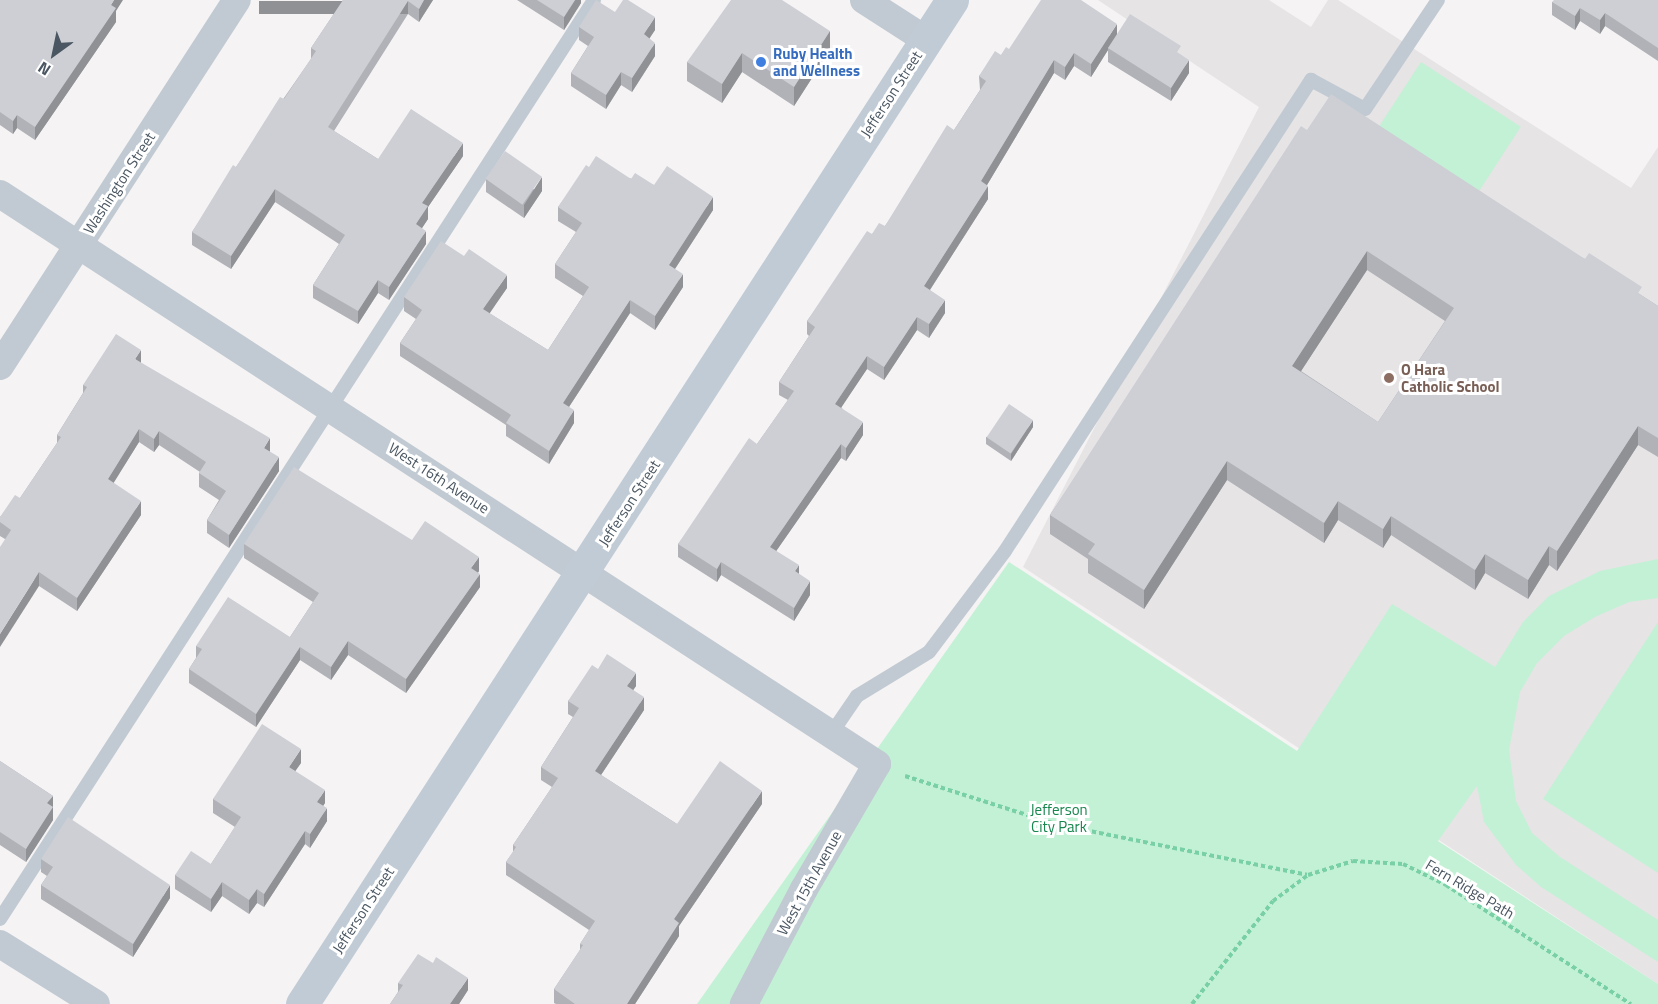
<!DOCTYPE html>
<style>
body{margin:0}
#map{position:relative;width:1658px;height:1004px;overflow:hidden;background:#f5f3f3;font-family:"Titillium Web",sans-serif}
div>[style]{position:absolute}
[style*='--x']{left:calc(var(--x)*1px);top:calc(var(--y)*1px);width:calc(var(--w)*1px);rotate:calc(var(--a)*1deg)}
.education>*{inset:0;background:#e6e4e5}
.green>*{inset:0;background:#c3f1d5;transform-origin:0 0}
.path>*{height:4px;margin-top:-2px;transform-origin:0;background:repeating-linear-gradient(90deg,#7ad0a6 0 4.5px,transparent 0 7.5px)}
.lane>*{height:14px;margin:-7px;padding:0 7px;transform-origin:7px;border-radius:7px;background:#c1cad2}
.street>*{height:28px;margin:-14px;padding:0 14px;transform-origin:14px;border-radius:14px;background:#c1cad2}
.secondary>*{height:33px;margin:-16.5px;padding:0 16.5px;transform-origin:16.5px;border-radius:16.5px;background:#c1cbd6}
.wall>*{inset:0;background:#b0b2b7}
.shaded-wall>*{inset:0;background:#909195;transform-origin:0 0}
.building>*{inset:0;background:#cdcfd5;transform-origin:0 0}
.dots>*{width:16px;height:16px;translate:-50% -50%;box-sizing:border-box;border:3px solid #fff;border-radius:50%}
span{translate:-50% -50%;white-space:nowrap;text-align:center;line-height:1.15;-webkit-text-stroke:6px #fff;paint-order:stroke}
.shop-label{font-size:15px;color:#366cbe;font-weight:700}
.left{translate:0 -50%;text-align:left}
.street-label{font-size:15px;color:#4a5661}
.education-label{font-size:15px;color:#785e54;font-weight:700}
.park-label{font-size:15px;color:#17864f}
.north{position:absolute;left:24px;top:24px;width:60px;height:60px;-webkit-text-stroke:4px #fff;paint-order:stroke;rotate:213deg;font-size:16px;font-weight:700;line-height:24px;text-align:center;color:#4a5661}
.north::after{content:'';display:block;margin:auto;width:21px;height:27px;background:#4a5661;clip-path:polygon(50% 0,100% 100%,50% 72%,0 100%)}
</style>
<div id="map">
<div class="education">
<i style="clip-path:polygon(1098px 0,1269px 0,1311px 27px,1328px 0,1338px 0,1631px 188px,1658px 147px,1658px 984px,1023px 567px,1259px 107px)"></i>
</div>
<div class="green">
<i style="left:1421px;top:62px;width:119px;height:80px;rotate:33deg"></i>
<i style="clip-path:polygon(1658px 559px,1658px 598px,1629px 602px,1595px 617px,1564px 636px,1537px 663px,1520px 692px,1509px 750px,1516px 801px,1532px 833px,1560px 857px,1658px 920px,1658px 962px,1541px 887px,1516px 865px,1484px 822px,1477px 786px,1438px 841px,1658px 984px,1658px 1004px,697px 1004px,1009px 562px,1297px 751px,1392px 604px,1495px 667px,1523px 622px,1549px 596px,1600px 571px)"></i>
<i style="clip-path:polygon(1658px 622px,1658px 873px,1543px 799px)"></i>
</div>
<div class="path">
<i style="--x:905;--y:776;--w:157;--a:17.7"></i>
<i style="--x:1055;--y:824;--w:257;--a:11.4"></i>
<i style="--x:1192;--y:1004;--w:131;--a:-51.8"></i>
<i style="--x:1273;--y:901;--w:44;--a:-36.6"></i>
<i style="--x:1308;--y:875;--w:47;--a:-17.3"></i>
<i style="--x:1353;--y:861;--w:50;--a:3.4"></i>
<i style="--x:1403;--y:864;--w:48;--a:26"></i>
<i style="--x:1446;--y:885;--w:220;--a:32.8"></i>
</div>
<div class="lane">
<i style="--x:831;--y:734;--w:46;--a:-55.6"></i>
<i style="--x:857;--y:696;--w:84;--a:-31.4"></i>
<i style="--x:929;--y:652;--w:126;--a:-53"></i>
<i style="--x:1005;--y:551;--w:562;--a:-56.99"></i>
<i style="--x:1311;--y:80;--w:61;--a:28.2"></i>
<i style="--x:1365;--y:109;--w:131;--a:-56.2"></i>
<i style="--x:0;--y:919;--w:1094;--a:-57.12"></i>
</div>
<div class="street">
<i style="--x:864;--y:0;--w:74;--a:32.8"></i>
<i style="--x:0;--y:194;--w:1046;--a:33.02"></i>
<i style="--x:877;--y:764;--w:145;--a:120.3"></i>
<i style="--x:804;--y:889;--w:130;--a:117.6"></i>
<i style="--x:0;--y:366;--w:436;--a:-57.1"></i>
<i style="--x:0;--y:944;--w:113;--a:32"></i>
</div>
<div class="secondary">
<i style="--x:302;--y:1004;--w:1196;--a:-57.08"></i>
</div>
<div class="wall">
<i style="clip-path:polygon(0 0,116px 11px,116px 22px,35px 140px,17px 128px,13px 134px,0 125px)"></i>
<i style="clip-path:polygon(343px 0,433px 0,419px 22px,408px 14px,334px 131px,378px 159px,463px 156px,428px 207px,428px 219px,422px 228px,426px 244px,389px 300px,378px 293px,358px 324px,313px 298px,313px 285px,339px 244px,275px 202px,231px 269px,192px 245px,192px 232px,236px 167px,311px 59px,311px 48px)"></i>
<i style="clip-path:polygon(517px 0,581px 0,581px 3px,564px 30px)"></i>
<i style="clip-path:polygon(1658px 0,1658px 61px,1605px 26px,1600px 34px,1580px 21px,1575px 30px,1552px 15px,1552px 2px)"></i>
<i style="clip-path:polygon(615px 12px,655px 30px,649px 38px,655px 56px,632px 92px,621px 85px,606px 109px,571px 86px,571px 73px,588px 46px,579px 40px,579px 27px)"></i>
<i style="clip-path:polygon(830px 31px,830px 50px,794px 106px,742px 72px,722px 103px,687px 81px,687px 62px)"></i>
<i style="clip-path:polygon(1117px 35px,1181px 55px,1189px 73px,1171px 101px,1108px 62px,1108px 50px,1091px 77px,1074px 66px,1065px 80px,1054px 73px,987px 185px,988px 199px,930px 290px,945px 313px,929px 338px,917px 330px,884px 380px,867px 369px,841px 407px,863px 435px,846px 461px,841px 458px,776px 551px,799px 574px,810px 595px,794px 621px,721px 575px,717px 582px,678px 557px,678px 544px,757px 444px,788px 400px,779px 395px,779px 382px,809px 336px,807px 334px,807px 321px,872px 234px,885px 226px,954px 130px,980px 90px,979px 76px,1001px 55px,1009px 49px)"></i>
<i style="clip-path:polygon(evenodd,1307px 130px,1585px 259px,1658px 306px,1658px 457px,1638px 445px,1557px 571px,1549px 565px,1528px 599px,1485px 573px,1475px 590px,1391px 535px,1383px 548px,1338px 520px,1324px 543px,1227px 480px,1144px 609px,1088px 573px,1088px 559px,1050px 534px,1050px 515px,1307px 130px,1367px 270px,1445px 321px,1378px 422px,1301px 371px,1367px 270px)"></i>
<i style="clip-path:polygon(589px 167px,654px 185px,713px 210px,675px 269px,683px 287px,655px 330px,630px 313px,569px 407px,574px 423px,549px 464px,506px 436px,506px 425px,400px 356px,400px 343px,416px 319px,404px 311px,404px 297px,507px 288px,489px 313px,548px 350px,583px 296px,555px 278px,555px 264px,576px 232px,558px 221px,558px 207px)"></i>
<i style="clip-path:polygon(486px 179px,542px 191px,524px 218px,486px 192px)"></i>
<i style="clip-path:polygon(141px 363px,270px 452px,279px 471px,229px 548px,207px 533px,207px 520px,219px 500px,199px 487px,199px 473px,200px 472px,159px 445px,154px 452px,139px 442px,113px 483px,141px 515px,77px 611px,39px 586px,5px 539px,0 536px,0 517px,20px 498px,57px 443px,57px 435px,83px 393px,83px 385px)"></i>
<i style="clip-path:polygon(1033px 427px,1011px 461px,986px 444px,986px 437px)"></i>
<i style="clip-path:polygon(412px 540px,479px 571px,478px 573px,480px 587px,406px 693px,348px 655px,331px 680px,300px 660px,256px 727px,189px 683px,189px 669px,196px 658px,196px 646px,290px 637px,313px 602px,244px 558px,244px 544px)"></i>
<i style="clip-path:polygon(598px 669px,636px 686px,633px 690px,644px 710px,601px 775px,677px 824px,762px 804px,679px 926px,679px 936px,635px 1004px,556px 1004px,554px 1003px,554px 989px,580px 950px,580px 944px,589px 930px,506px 875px,506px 862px,513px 852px,513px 845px,552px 787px,541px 780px,541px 767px,573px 717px,568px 714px,568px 701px)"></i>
<i style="clip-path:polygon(0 761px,53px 796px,53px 820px,26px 862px,0 845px)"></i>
<i style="clip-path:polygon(301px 763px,295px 771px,325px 803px,323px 806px,327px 821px,310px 848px,305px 844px,264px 907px,257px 903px,249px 914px,222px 896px,211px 912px,175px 889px,175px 875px,211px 864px,235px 827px,213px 813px,213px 799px)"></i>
<i style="clip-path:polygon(41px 859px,170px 898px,133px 957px,41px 899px,41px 885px,47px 876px,41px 872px)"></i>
<i style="clip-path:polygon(398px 983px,468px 990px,459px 1004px,390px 1004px,398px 992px)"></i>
</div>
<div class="shaded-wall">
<i style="clip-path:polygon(114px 0,123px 0,116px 11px,116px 22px,35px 140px,35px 127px)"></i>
<i style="clip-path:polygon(424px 0,433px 0,419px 22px,419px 9px)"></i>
<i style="clip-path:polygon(575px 0,581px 0,581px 3px,564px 30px,564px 17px)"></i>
<i style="left:408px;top:1px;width:13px;height:149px;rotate:90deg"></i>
<i style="clip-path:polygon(1580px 8px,1580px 21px,1575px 30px,1575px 16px)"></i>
<i style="clip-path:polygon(1605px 13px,1605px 26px,1600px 34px,1600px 20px)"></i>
<i style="clip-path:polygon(655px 17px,655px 30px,644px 47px,644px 34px)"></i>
<i style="clip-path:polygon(1117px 24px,1117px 37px,1108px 48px,1108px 50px,1091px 77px,1091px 64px)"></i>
<i style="clip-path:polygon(830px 31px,830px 50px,794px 106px,794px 87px)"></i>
<i style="clip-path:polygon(655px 43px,655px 56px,632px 92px,632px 78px)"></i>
<i style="clip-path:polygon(742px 53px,742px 72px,722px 103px,722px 84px)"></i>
<i style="clip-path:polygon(1074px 53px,1074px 66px,1065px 80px,1065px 67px)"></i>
<i style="clip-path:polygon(1054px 60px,1054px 73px,981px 195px,981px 181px)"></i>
<i style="clip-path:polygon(1189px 60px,1189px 73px,1171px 101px,1171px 88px)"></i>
<i style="clip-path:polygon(621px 72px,621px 85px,606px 109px,606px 95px)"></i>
<i style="clip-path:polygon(17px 115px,17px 128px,13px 134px,13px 121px)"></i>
<i style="clip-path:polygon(463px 143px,463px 156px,428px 207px,428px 219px,416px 237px,416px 224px,422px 203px)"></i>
<i style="clip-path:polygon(542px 177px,542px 191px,524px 218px,524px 205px)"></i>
<i style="clip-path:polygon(988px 186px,988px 199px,924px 299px,924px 286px)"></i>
<i style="clip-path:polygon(275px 189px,275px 202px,231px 269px,231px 256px)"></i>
<i style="clip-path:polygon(713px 197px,713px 210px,669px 278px,669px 265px)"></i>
<i style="clip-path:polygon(426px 231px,426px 244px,389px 300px,389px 287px)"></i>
<i style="clip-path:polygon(1367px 251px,1367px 270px,1292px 385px,1292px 366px)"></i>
<i style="clip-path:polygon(683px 274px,683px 287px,655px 330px,655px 316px)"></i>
<i style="clip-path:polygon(507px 275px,507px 288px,483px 323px,483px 309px)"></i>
<i style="clip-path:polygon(378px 280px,378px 293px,358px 324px,358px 311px)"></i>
<i style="clip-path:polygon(630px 300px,630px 313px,563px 416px,563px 403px)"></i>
<i style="clip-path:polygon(945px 300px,945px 313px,929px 338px,929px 324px)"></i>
<i style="clip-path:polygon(917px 317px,917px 330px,884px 380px,884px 367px)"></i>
<i style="clip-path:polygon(141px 350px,141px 364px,135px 359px)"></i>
<i style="clip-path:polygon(867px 356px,867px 369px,835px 417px,835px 404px)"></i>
<i style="clip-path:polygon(574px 410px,574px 423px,549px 464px,549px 451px)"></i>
<i style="clip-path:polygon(1033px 420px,1033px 427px,1011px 461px,1011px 454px)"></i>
<i style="clip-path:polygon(863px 422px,863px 435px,846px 461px,846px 448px)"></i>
<i style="clip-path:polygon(1638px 426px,1638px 445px,1557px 571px,1557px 551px)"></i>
<i style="clip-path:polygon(139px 429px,139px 442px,108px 492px,108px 479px)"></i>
<i style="clip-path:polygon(159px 431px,159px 445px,154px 452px,154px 439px)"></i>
<i style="clip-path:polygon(270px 438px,270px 451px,264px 461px,264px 448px)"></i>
<i style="clip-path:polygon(841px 444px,841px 458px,770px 560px,770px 547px)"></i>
<i style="clip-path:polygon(279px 457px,279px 471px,229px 548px,229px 535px)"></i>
<i style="clip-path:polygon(1227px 461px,1227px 480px,1144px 609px,1144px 590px)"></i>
<i style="clip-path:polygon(141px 501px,141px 515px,77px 611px,77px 598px)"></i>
<i style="clip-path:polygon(1338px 501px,1338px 520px,1324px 543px,1324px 523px)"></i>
<i style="clip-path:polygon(1391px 516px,1391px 535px,1383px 548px,1383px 529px)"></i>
<i style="clip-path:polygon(1549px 546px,1549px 565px,1528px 599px,1528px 580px)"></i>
<i style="clip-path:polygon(1485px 554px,1485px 573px,1475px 590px,1475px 570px)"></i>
<i style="clip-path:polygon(479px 557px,479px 571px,471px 582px,471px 568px)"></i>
<i style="clip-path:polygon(721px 562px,721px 575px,717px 582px,717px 569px)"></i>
<i style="clip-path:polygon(799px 565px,799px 578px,795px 571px)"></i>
<i style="clip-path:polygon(39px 572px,39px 586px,0 647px,0 634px)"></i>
<i style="clip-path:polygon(480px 574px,480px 587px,406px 693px,406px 679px)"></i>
<i style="clip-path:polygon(810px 581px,810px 595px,794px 621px,794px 608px)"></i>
<i style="clip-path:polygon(348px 641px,348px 655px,331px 680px,331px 667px)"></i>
<i style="clip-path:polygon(300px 647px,300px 660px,256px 727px,256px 714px)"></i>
<i style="clip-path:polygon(636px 673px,636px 686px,627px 699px,627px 686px)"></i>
<i style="clip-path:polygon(644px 697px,644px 710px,595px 784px,595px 771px)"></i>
<i style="clip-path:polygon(301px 749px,301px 763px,289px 780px,289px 767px)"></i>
<i style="clip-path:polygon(325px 790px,325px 803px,317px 815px,317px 802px)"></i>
<i style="clip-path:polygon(762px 791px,762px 804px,679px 926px,679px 936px,635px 1004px,627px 1004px,674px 919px)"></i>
<i style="clip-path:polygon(53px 796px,53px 820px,26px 862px,26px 849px,47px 803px)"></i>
<i style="clip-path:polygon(327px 808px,327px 821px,310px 848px,310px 834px)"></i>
<i style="clip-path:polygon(305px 831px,305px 844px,264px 907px,264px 894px)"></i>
<i style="clip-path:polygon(222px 882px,222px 896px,211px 912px,211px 899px)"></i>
<i style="clip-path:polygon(170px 885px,170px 898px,133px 957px,133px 944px)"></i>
<i style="clip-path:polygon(257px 889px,257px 903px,249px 914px,249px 900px)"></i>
<i style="clip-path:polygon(468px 978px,468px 990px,459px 1004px,450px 1004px)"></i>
</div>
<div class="building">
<i style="clip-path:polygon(0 0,114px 0,111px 5px,116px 8px,35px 127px,17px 115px,13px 121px,0 112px)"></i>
<i style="clip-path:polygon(343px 0,424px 0,419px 9px,408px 1px,328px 127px,378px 159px,411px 109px,463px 143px,422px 203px,428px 206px,416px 224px,426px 231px,389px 287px,378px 280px,358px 311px,313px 285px,345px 235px,275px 189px,231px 256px,192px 232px,233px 165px,236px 167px,280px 97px,284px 99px,316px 51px,311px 48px)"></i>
<i style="clip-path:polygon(537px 0,575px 0,564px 17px)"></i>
<i style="clip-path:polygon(596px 0,615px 12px,623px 0,628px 0,655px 17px,644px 34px,655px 43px,632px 78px,621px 72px,606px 95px,571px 73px,594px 37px,579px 27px)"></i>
<i style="clip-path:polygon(731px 0,782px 0,830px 31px,794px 87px,742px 53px,722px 84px,687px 62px)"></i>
<i style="clip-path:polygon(1041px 0,1081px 0,1117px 24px,1091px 64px,1074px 53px,1065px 67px,1054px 60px,981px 181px,988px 186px,924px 286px,945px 300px,929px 324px,917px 317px,884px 367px,867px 356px,835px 404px,863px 422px,846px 448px,841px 444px,770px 547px,799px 565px,795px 571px,810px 581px,794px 608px,721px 562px,717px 569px,678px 544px,749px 438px,757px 444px,794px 391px,779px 382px,815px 327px,807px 321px,867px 231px,872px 234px,879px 223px,885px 226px,947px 125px,954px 130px,986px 81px,979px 76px,995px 51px,1001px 55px,1006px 47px,1009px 49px)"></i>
<i style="clip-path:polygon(1554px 0,1658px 0,1658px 48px,1605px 13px,1600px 20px,1580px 8px,1575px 16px,1552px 2px)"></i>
<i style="clip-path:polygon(1130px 14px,1181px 46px,1177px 52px,1189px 60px,1171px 88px,1108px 48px)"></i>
<i style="clip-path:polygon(evenodd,1331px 94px,1585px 259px,1589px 253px,1642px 287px,1638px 293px,1658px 306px,1658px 438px,1638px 426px,1557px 551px,1549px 546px,1528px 580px,1485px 554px,1475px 570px,1391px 516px,1383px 529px,1338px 501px,1324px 523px,1227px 461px,1144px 590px,1088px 554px,1095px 544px,1050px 515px,1301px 126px,1307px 130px,1331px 94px,1367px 251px,1454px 308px,1378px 422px,1292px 366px,1367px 251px)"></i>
<i style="left:505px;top:151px;width:45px;height:34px;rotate:35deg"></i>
<i style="clip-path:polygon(596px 156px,631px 179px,635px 173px,654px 185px,667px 166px,713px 197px,669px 265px,683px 274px,655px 316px,630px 300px,563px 403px,574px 410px,549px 451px,506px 423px,511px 415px,400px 343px,422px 310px,404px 297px,441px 241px,464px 256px,469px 249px,507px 275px,483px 309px,548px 350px,589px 287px,555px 264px,582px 223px,558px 207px,586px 165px,589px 167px)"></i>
<i style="clip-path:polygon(116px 334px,141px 350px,135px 359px,270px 438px,264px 448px,279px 457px,229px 535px,207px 520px,226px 491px,199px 473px,206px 462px,159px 431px,154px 439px,139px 429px,108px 479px,141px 501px,77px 598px,39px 572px,0 634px,0 547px,11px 530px,0 522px,0 517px,15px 495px,20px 498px,61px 437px,57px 435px,87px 387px,83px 385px)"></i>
<i style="left:1009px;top:404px;width:29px;height:40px;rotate:34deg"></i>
<i style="clip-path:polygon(294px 467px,412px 540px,425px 521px,479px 557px,471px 568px,480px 574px,406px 679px,348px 641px,331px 667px,300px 647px,256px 714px,189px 669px,202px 649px,196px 646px,228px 597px,290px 637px,319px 593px,244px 544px)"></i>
<i style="clip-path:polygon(607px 654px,636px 673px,627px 686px,644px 697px,595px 771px,677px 824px,720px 761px,762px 791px,674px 919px,679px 923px,627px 1004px,575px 1004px,554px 989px,583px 945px,580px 944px,595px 921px,506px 862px,516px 847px,513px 845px,558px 778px,541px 767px,579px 708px,568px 701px,592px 665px,598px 669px)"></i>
<i style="clip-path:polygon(262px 724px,301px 749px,289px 767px,325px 790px,317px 802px,327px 808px,310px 834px,305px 831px,264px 894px,257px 889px,249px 900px,222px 882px,211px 899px,175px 875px,191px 851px,211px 864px,241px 817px,213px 799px)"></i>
<i style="clip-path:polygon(0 761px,53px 796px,47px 803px,53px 807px,26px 849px,0 832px)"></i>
<i style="clip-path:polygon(68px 817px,170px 885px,133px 944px,41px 885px,53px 867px,41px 859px)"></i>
<i style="clip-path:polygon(418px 954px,433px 963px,436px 957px,468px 978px,450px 1004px,390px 1004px,403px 985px,398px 983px)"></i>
</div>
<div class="dots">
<i style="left:761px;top:62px;background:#3f7fe0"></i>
<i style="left:1389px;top:378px;background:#8d6e63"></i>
</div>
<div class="shop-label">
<span class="left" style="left:773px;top:62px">Ruby Health<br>and Wellness</span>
</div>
<div class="street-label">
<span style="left:891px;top:94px;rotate:-57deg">Jefferson Street</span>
<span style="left:119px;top:183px;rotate:-57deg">Washington Street</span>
<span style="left:439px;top:478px;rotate:33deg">West 16th Avenue</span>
<span style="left:629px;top:503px;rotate:-57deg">Jefferson Street</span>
<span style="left:809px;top:883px;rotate:-61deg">West 15th Avenue</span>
<span style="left:1470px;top:889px;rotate:31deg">Fern Ridge Path</span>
<span style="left:363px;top:910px;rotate:-57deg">Jefferson Street</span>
</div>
<div class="education-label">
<span class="left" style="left:1401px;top:378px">O Hara<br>Catholic School</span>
</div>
<div class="park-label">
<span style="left:1059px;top:818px">Jefferson<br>City Park</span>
</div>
<div class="north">N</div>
</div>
